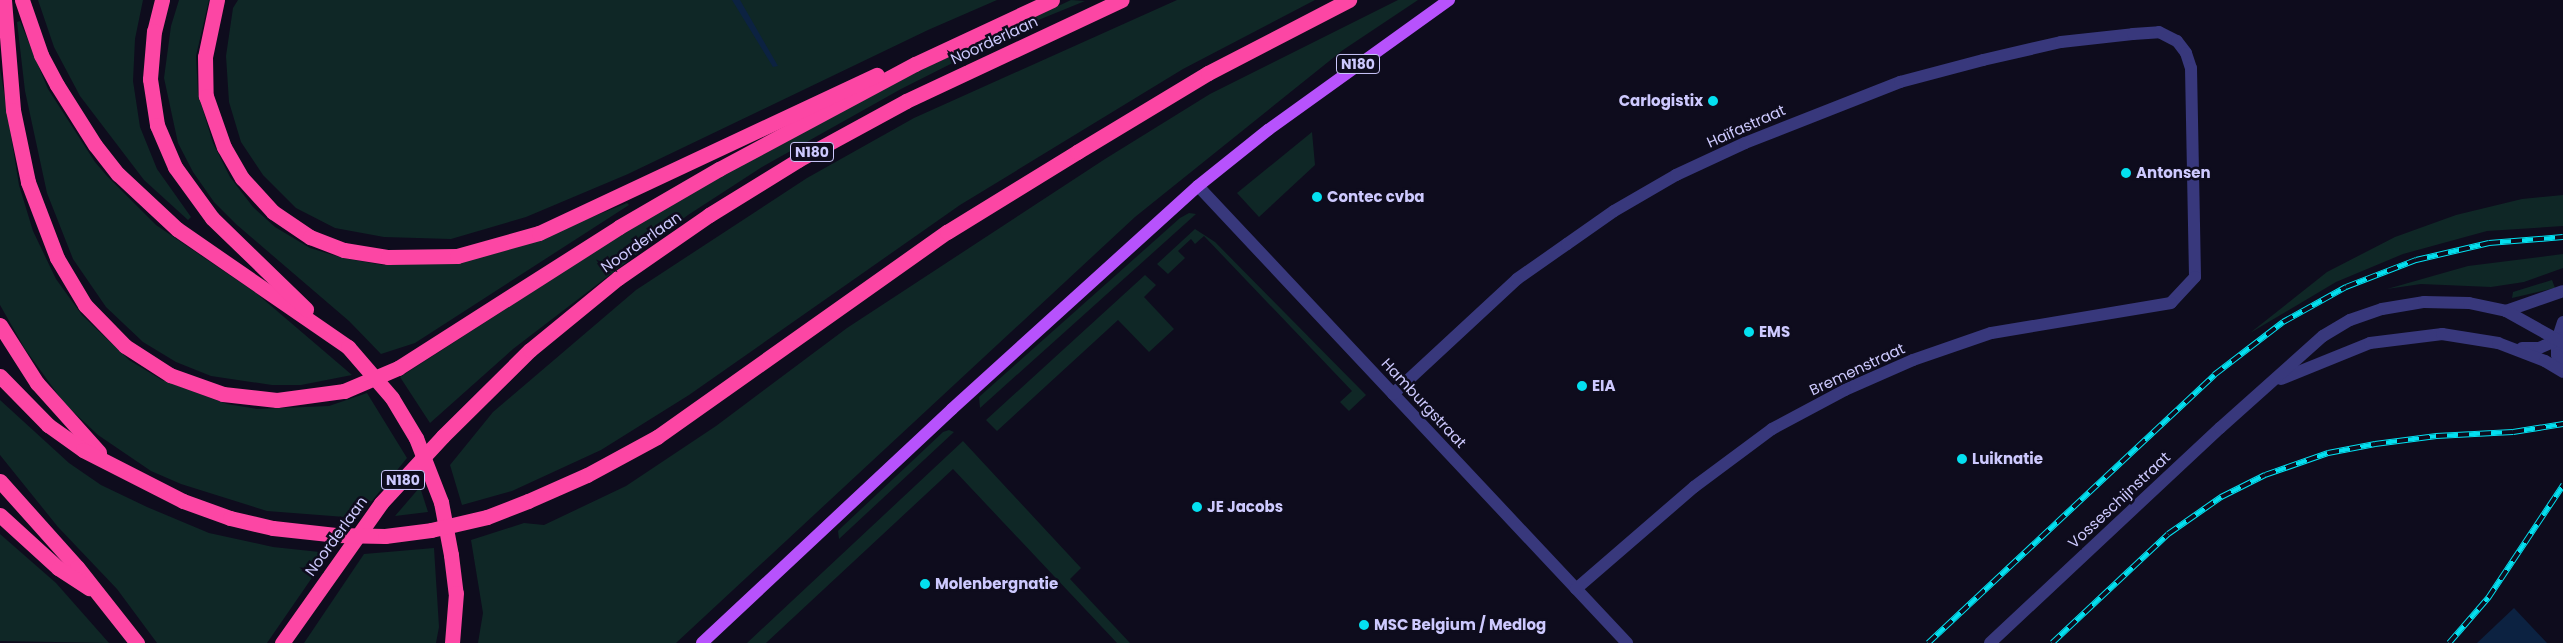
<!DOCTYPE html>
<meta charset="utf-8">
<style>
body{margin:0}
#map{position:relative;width:2563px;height:643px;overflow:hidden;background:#0e0c1d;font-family:Poppins,sans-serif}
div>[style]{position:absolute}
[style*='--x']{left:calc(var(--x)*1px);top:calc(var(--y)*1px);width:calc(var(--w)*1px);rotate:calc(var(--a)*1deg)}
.green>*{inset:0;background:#0f2726}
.water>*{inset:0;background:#0c2241}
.minor>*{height:12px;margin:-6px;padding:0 6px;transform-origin:6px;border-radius:6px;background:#38387c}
.major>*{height:12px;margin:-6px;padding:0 6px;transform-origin:6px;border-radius:6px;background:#b752fc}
.highway>*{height:15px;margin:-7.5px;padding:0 7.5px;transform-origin:7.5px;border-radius:7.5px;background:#fc46a4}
.rail>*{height:5.5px;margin-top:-2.75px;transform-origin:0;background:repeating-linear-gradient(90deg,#0e0c1d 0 11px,#04e0f0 0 22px);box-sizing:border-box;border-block:1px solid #04e0f0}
.highway-bridge>*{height:15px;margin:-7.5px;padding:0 7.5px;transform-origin:7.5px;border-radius:7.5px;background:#fc46a4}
.dots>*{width:14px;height:14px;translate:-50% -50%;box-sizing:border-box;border:2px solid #0e0c1d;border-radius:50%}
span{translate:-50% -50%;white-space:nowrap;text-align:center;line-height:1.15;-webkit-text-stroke:5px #0e0c1d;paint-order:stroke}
.shield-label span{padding:1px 4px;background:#0e0c1d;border:1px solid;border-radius:4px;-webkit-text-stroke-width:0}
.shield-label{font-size:14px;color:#cdc9fe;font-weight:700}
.street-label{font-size:15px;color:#cdc9fe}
.poi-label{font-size:15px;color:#cdc9fe;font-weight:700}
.right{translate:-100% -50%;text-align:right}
.left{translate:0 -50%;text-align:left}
</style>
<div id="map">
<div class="green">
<i style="clip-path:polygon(38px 0,143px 0,135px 39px,133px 81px,140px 127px,157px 169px,191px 217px,188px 220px,144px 180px,80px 96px,54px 47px)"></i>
<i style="clip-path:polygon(179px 0,209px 0,196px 56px,198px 94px,213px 143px,230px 177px,253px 207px,275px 227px,310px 248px,343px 258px,383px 265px,447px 263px,517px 247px,627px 203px,629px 205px,415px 343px,381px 354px,349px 321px,237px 225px,214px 202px,193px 172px,178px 143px,164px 78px,171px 26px)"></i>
<i style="clip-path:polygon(238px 0,997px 0,928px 30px,628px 174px,526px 217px,451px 239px,384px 237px,335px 228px,296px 208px,263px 175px,241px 142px,229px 102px,226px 56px,233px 8px)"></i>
<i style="clip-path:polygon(1071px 0,1085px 1px,1036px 21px,901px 89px,762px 167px,688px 215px,513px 349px,430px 423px,400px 377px,678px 198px,897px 81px)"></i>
<i style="clip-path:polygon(1177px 0,1315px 0,1183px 69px,960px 205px,689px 395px,601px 450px,512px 491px,462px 505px,450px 465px,493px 412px,636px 290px,807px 178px,914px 118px)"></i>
<i style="clip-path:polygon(1398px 0,1418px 0,1343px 50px,1135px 217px,676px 643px,478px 643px,483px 613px,471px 540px,524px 523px,544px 525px,626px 486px,716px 426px,847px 328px,1105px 159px,1210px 94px)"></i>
<i style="clip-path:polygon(20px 21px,48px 89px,95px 162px,107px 176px,156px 225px,256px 293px,352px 375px,301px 385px,272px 385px,211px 376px,176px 362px,143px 342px,106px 307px,73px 259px,47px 193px,25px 91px,17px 22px)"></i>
<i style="clip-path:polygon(0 68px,19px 185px,33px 231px,56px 279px,82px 315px,129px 360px,162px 380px,227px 404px,257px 409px,329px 406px,367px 393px,407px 458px,358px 518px,267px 511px,181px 484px,151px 471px,98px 435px,64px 403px,25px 349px,0 305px)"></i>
<i style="clip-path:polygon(1312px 132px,1315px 165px,1259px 217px,1237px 193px)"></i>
<i style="clip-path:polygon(2563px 195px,2563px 226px,2487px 231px,2403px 254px,2336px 282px,2250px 333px,2327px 272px,2395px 237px,2456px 215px,2522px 199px)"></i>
<i style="clip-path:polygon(1189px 213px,1196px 214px,980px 408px,979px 397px,1180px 218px)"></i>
<i style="clip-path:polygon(1195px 229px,1215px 242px,1366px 395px,1349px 411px,1340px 402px,1352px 391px,1204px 236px,1195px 244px,1191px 239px,1178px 251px,1185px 258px,1168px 274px,1157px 264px)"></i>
<i style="clip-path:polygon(2563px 254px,2563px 268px,2524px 282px,2491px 287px,2421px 284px,2387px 289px,2468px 266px)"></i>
<i style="clip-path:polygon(1145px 275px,1156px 285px,1144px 297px,1174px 329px,1149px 352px,1118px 320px,997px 431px,986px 420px)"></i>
<i style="clip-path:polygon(2552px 280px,2555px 288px,2512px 298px,2513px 292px)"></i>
<i style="clip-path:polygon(0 400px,69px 463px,101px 485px,147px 507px,209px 533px,273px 547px,329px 553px,267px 643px,157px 643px,117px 589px,58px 527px,0 455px)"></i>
<i style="clip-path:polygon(949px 430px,954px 432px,839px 539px,838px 531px,842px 527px,943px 432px)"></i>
<i style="clip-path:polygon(963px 441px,1081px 568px,1070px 579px,1130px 643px,1117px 643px,953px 469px,766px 643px,747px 643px)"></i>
<i style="clip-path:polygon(420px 487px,428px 512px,395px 516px)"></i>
<i style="clip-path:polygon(0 534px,56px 583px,109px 643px,0 641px)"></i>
<i style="clip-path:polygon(434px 548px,439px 627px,436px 643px,304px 643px,364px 554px)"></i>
</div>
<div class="water">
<i style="clip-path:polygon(732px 0,740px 0,778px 66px,773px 67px)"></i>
<i style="clip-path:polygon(2514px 608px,2547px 643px,2477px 643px)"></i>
</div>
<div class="minor">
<i style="--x:1198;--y:186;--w:627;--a:46.81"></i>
<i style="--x:2506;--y:311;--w:60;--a:-19.3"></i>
<i style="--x:2563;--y:322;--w:20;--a:108"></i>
<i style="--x:2557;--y:341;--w:14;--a:90"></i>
<i style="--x:2557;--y:355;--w:13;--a:63"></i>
<i style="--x:2522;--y:348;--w:17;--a:0"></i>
<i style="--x:2539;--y:348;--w:25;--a:-23"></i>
<i style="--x:2281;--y:379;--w:96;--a:-22"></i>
<i style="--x:2370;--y:343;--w:73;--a:-7.1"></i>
<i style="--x:2442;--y:334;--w:57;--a:9.1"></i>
<i style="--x:2498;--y:343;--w:50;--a:21"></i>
<i style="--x:2545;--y:361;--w:21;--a:31"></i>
<i style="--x:1393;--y:394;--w:169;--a:-42.8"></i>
<i style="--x:1517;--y:279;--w:61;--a:-35"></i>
<i style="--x:1567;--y:244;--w:57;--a:-35.1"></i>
<i style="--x:1614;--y:211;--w:72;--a:-30.1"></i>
<i style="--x:1676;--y:175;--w:76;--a:-24.9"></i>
<i style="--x:1745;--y:143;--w:167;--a:-21.5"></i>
<i style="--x:1900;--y:82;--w:86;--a:-14.8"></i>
<i style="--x:1983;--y:60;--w:80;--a:-13"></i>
<i style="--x:2061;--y:42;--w:72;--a:-6.3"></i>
<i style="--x:2133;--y:34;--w:26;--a:-4"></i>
<i style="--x:2159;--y:32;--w:20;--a:27"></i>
<i style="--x:2177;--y:41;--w:15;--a:53"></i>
<i style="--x:2186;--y:53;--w:16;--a:72"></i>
<i style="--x:2191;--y:68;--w:209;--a:88.9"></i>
<i style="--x:2195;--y:277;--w:35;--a:133"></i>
<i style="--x:2171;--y:303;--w:182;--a:170.5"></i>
<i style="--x:1991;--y:333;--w:83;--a:160.9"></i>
<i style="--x:1913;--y:360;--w:74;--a:156.2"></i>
<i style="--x:1845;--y:390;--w:83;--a:151.9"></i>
<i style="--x:1772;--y:429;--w:97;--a:143.4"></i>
<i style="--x:1694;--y:487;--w:156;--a:139.2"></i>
<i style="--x:1990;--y:643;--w:315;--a:-43.1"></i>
<i style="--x:2220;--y:428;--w:138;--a:-41.8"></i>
<i style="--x:2323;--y:336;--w:31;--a:-31"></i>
<i style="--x:2350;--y:320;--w:34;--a:-19"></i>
<i style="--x:2382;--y:309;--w:43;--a:-9.5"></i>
<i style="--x:2424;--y:302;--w:45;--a:1.3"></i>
<i style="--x:2469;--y:303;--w:38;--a:12"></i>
<i style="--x:2506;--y:311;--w:65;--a:29.3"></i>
</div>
<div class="major">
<i style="--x:702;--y:643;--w:342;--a:-43.1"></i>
<i style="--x:952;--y:409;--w:332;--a:-42.2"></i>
<i style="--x:1198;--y:186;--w:90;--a:-38.7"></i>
<i style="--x:1268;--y:130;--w:223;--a:-35.7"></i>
</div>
<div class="highway">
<i style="--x:4;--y:0;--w:110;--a:85.3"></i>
<i style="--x:13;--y:110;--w:74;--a:78.2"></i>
<i style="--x:28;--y:182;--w:81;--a:69.1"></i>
<i style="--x:57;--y:258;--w:55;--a:59.2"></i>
<i style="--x:85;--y:305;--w:57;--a:45.7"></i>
<i style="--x:125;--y:346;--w:54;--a:32.8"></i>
<i style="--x:170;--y:375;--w:56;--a:19.7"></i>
<i style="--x:223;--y:394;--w:54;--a:6.3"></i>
<i style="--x:277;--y:400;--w:68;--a:-7.7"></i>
<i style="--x:344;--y:391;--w:59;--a:-23.1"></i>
<i style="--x:398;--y:368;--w:262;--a:-32.5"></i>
<i style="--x:619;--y:227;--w:116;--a:-30.1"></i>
<i style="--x:719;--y:169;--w:222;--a:-28.2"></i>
<i style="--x:915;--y:64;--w:151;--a:-25"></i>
<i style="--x:22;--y:0;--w:58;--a:70.9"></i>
<i style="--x:41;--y:55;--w:34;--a:62"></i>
<i style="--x:57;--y:85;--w:71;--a:57.7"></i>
<i style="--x:95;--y:145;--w:37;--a:52"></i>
<i style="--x:118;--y:174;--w:81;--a:43"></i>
<i style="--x:177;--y:229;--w:208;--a:34.6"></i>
<i style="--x:162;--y:0;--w:32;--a:104"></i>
<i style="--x:154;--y:31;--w:48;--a:94.8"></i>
<i style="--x:150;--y:79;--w:47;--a:81.3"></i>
<i style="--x:157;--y:125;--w:46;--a:66.8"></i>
<i style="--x:175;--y:167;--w:63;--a:54"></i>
<i style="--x:212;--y:218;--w:131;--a:44.1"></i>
<i style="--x:217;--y:0;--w:58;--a:101.9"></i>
<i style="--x:205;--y:57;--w:39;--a:89"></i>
<i style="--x:206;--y:96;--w:54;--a:70.6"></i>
<i style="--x:224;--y:147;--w:36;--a:60"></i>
<i style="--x:242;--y:178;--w:46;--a:47.6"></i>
<i style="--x:273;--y:212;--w:45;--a:34"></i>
<i style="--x:310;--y:237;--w:36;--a:21"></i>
<i style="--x:344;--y:250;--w:45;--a:9"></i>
<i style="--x:388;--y:257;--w:69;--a:-0.8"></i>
<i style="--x:457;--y:256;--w:85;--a:-15.7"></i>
<i style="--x:539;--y:233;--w:373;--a:-25.1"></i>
<i style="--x:0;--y:325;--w:69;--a:57.5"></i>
<i style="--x:37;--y:383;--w:93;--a:48.1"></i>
<i style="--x:0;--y:376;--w:69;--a:45.6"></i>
<i style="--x:48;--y:425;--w:43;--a:35.5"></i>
<i style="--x:83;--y:450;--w:112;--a:27"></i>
<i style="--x:183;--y:501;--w:50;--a:19.9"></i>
<i style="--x:230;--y:518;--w:44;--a:13.1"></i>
<i style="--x:0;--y:481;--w:115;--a:48.2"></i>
<i style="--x:77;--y:567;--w:97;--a:51.7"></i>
<i style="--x:528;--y:501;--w:64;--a:-23.8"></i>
<i style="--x:587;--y:475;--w:80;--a:-28.5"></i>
<i style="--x:657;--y:437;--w:355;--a:-35.3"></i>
<i style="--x:947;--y:232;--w:153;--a:-31.6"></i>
<i style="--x:1077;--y:152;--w:153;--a:-31.1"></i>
<i style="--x:1208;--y:73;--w:159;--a:-27.4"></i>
<i style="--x:0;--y:515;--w:79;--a:42.4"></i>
<i style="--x:58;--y:568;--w:37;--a:33"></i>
<i style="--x:451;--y:555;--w:38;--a:83"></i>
<i style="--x:456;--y:593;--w:50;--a:94.6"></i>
<i style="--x:282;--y:643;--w:171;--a:-54.7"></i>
<i style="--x:381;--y:503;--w:91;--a:-47.2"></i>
<i style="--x:443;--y:436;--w:122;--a:-44.7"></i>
<i style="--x:530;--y:350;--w:114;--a:-39.3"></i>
<i style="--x:618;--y:278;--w:111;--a:-34.7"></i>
<i style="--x:709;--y:215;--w:105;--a:-31.7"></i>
<i style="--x:798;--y:160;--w:123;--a:-28.6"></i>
<i style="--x:906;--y:101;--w:238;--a:-25.1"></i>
</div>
<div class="rail">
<i style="--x:1928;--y:643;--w:392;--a:-43.1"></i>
<i style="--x:2214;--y:375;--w:87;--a:-37.5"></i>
<i style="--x:2283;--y:322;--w:72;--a:-29.1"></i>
<i style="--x:2346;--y:287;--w:75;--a:-21.1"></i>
<i style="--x:2416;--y:260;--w:75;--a:-13.1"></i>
<i style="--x:2489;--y:243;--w:74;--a:-4.6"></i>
<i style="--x:2052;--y:643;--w:159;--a:-43.2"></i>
<i style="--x:2168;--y:534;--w:65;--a:-34.9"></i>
<i style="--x:2221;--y:497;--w:49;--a:-26.6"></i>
<i style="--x:2265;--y:475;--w:67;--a:-19.2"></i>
<i style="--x:2328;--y:453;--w:48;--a:-10.8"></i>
<i style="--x:2375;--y:444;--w:62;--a:-7.5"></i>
<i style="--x:2436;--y:436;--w:77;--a:-3"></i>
<i style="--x:2513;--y:432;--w:51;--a:-9.1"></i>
<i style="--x:2449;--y:643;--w:60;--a:-49.1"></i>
<i style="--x:2488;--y:598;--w:136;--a:-56.4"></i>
</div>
<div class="highway-bridge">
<i style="--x:348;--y:347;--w:67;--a:49.2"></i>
<i style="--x:392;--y:398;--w:47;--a:59"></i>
<i style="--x:416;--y:438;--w:69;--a:68.7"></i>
<i style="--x:441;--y:502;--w:54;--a:79.3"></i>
<i style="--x:273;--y:528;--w:63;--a:6.3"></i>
<i style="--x:336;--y:535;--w:49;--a:1.2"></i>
<i style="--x:385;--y:536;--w:46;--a:-7.4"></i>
<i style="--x:431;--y:530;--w:57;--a:-13.1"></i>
<i style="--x:487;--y:517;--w:44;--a:-21.3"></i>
</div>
<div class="dots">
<i style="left:1713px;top:101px;background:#04e0f0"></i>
<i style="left:2126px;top:173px;background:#04e0f0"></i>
<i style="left:1317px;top:197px;background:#04e0f0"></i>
<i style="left:1749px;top:332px;background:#04e0f0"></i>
<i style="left:1582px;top:386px;background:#04e0f0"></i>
<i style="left:1962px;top:459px;background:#04e0f0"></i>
<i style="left:1197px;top:507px;background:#04e0f0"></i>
<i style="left:925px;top:584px;background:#04e0f0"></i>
<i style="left:1364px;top:625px;background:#04e0f0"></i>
</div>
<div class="shield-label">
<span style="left:1358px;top:64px">N180</span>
<span style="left:812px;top:152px">N180</span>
<span style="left:403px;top:480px">N180</span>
</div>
<div class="street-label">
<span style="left:994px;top:40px;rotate:-25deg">Noorderlaan</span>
<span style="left:1746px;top:126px;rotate:-24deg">Haïfastraat</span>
<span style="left:641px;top:242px;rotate:-35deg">Noorderlaan</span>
<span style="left:1857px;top:369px;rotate:-25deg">Bremenstraat</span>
<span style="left:1424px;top:403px;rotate:47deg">Hamburgstraat</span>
<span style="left:2119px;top:500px;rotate:-43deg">Vosseschijnstraat</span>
<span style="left:336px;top:536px;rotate:-54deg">Noorderlaan</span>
</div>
<div class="poi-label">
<span class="right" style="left:1703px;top:101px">Carlogistix</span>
<span class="left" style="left:2136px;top:173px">Antonsen</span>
<span class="left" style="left:1327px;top:197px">Contec cvba</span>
<span class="left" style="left:1759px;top:332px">EMS</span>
<span class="left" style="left:1592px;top:386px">EIA</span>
<span class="left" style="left:1972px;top:459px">Luiknatie</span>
<span class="left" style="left:1207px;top:507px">JE Jacobs</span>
<span class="left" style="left:935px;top:584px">Molenbergnatie</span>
<span class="left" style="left:1374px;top:625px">MSC Belgium / Medlog</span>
</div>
</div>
